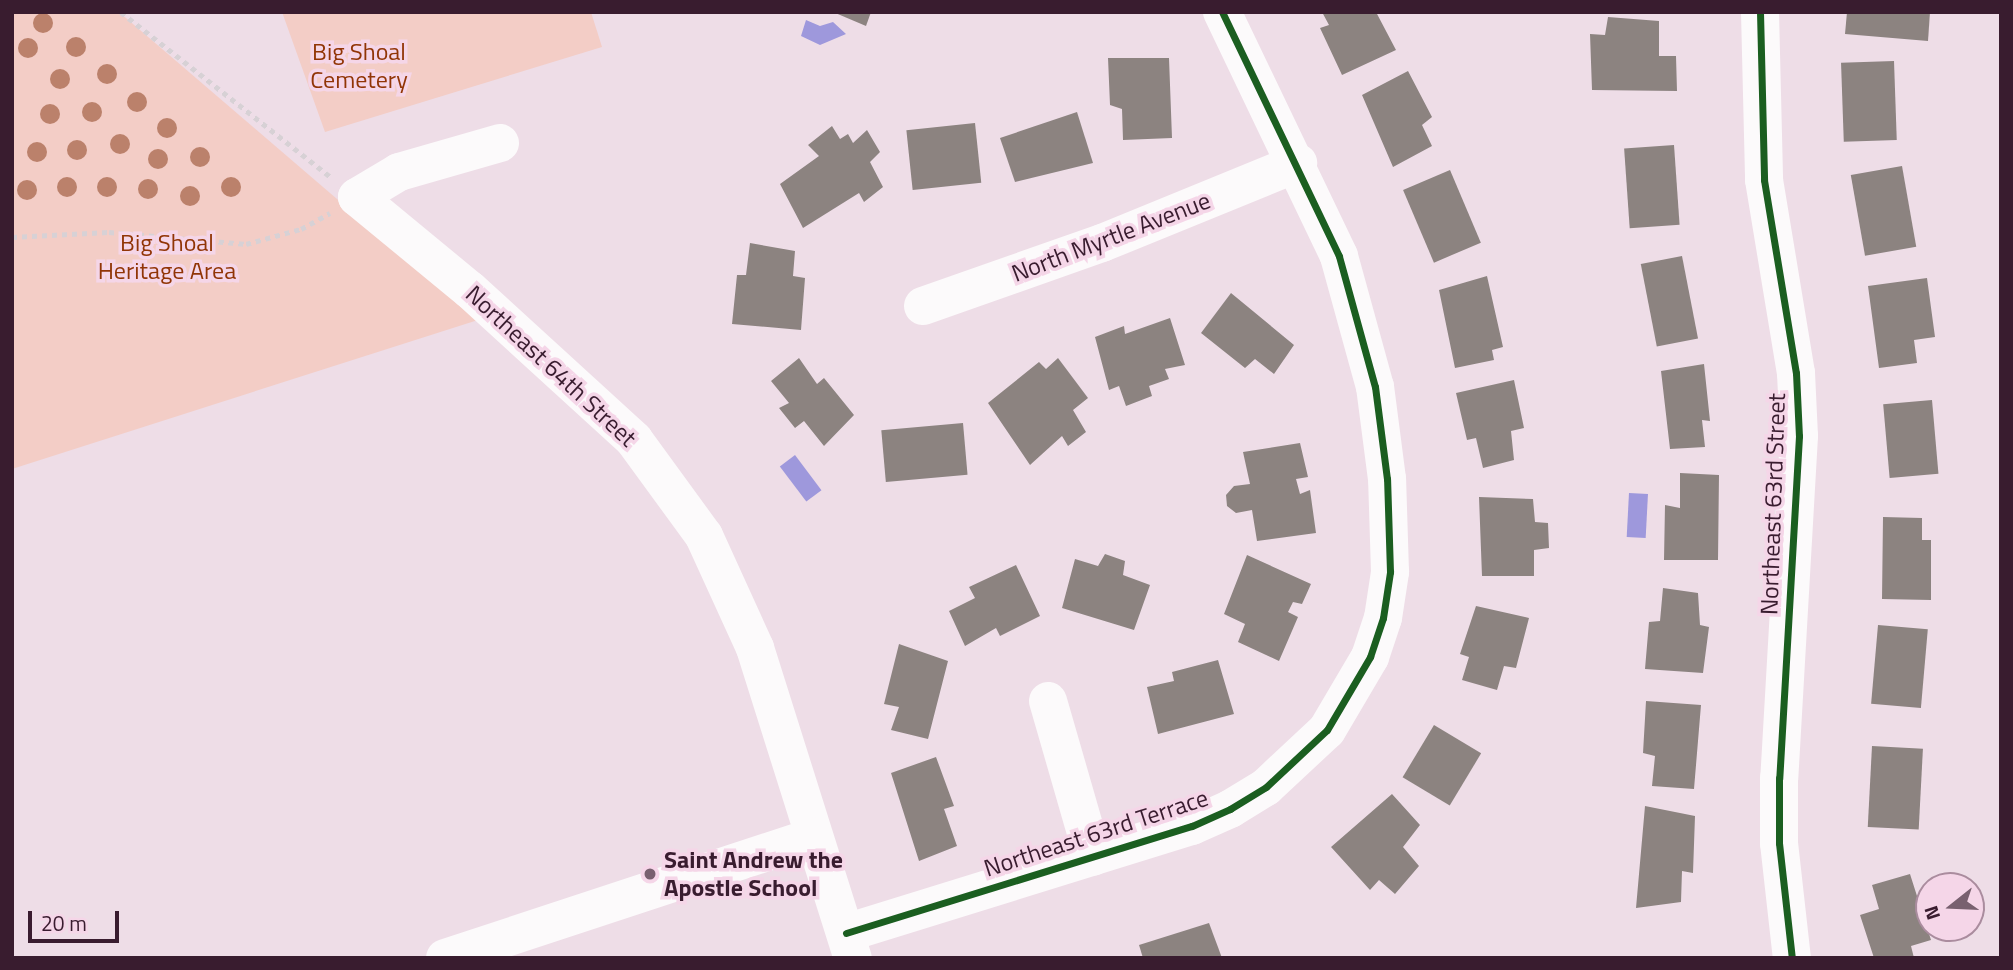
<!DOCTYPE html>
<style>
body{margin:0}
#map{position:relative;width:2013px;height:970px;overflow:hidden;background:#eedde7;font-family:"Titillium Web",sans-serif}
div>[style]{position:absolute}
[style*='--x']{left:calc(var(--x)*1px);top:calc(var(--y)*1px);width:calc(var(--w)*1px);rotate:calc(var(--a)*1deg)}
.green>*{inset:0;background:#f3cdc6}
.water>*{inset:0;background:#9e98dc;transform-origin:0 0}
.building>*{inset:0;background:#8c8380;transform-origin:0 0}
.path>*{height:4.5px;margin-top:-2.25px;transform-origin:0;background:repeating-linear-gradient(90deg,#d7d1d5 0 5px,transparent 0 10px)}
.minor>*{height:38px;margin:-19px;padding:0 19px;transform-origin:19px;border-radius:19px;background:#fcfafb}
.cycleway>*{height:7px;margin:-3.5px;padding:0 3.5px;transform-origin:3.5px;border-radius:3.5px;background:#1b5e20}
.trees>*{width:20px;height:20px;margin:-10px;border-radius:50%;background:#bb816b}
.dots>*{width:19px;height:19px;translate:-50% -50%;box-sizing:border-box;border:4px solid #f5d6e8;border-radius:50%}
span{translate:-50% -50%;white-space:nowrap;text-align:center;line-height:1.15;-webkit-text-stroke:7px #f5d6e8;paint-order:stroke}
.park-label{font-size:24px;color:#913506}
.street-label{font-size:24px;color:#391c2f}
.poi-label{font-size:24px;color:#391c2f;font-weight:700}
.left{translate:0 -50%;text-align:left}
.frame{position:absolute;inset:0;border:14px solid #391c2f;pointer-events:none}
.north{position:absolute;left:1915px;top:872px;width:70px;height:70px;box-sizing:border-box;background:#f5d6e8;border:2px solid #aa8c9e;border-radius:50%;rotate:252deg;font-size:19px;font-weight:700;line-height:28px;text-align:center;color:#391c2f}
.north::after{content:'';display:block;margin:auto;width:24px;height:32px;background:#78606f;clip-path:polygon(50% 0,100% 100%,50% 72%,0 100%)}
.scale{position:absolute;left:28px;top:911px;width:91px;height:32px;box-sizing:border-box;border:4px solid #391c2f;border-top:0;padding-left:9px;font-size:21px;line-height:24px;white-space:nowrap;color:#391c2f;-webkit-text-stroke:5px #f5d6e8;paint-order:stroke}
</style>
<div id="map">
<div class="green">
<i style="clip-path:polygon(12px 12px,119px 12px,478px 320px,12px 469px)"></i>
<i style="clip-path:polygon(282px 12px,591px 12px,602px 47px,325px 132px)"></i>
</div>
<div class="water">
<i style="clip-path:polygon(806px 20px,820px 26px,833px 22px,846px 34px,820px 45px,801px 36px)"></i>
<i style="left:795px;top:455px;width:44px;height:19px;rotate:53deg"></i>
<i style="left:1629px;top:493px;width:19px;height:44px;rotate:3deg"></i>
</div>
<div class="building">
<i style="clip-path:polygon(833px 12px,871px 12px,866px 26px)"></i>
<i style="clip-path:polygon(1322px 12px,1376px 12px,1396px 50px,1342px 75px,1320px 28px,1329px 25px)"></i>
<i style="clip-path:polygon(1847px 12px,1930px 12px,1928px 41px,1845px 34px)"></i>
<i style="clip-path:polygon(1608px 17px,1659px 21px,1659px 56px,1676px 56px,1677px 91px,1592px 90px,1590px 34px,1605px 35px)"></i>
<i style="clip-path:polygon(1108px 58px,1169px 58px,1172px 138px,1123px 140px,1122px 109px,1110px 105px)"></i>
<i style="left:1894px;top:61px;width:79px;height:53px;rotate:88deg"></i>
<i style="clip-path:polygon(1408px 71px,1432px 117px,1422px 125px,1432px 146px,1393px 167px,1362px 95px)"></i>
<i style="clip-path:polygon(1077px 112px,1093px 163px,1015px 182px,1000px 138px)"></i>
<i style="left:975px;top:123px;width:60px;height:69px;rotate:84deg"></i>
<i style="clip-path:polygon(832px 126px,840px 139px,848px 134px,853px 143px,867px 130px,880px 152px,870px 162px,883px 187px,864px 202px,859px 193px,803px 228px,780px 184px,819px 156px,808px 145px)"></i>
<i style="left:1674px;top:145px;width:80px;height:50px;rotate:86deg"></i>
<i style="left:1902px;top:166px;width:82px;height:52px;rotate:80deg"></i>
<i style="left:1450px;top:170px;width:79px;height:51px;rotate:67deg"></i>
<i style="clip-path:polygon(750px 243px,795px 251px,793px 276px,805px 278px,801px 330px,732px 324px,737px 275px,746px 275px)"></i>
<i style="left:1682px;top:256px;width:84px;height:42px;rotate:79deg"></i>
<i style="clip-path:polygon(1487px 276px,1503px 347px,1492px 350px,1494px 360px,1455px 368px,1439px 290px)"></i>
<i style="clip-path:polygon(1927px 278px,1935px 337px,1914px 340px,1917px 363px,1879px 368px,1868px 286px)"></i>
<i style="clip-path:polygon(1231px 293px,1294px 345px,1274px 374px,1255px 359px,1245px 368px,1201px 333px)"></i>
<i style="clip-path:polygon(1170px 318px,1185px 365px,1165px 369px,1169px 379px,1149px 386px,1152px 396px,1126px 406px,1119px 386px,1109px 390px,1095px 337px,1124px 326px,1125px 334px)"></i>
<i style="clip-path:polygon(799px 358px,817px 384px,824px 378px,854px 415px,824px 446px,804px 421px,795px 428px,779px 408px,789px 403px,771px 381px)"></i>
<i style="clip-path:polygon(1058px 358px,1088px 398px,1073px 410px,1086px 432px,1068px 446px,1062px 436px,1030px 465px,988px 403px,1039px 362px,1046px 369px)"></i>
<i style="clip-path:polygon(1704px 364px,1710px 421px,1702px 420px,1705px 447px,1670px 449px,1661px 371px)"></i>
<i style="clip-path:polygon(1514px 380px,1524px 428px,1511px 431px,1514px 460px,1483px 468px,1476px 438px,1467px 440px,1456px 393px)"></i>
<i style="left:1932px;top:400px;width:74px;height:49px;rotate:85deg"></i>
<i style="left:963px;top:423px;width:52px;height:82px;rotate:85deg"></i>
<i style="clip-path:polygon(1300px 443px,1308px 477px,1296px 479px,1300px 494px,1310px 490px,1316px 533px,1257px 541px,1252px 510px,1236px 513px,1227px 506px,1226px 495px,1234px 486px,1250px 484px,1243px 452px)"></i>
<i style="clip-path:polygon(1680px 473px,1719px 475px,1718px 560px,1664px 560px,1665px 505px,1680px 508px)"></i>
<i style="clip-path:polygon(1479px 497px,1533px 499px,1535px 522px,1548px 523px,1549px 548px,1534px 550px,1534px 576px,1482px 576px)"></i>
<i style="clip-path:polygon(1883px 517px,1922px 518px,1922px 540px,1931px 540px,1931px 600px,1882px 599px)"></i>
<i style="clip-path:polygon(1105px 554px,1125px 561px,1123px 575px,1150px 585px,1134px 630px,1062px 608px,1075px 559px,1098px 566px)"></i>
<i style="clip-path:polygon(1247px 555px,1311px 584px,1302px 604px,1293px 602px,1288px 612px,1298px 617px,1279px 661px,1238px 642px,1245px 624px,1224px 614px)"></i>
<i style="clip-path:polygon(1016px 565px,1040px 616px,1000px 636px,996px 628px,965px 646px,949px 611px,975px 598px,969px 587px)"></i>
<i style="clip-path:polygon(1663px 588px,1698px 593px,1700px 625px,1709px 627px,1703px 673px,1645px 669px,1649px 622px,1660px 621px)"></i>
<i style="clip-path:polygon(1476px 606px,1529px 618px,1516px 668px,1504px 666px,1497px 690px,1462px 680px,1469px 657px,1460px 654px)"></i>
<i style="left:1878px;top:625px;width:50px;height:79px;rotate:5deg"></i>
<i style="clip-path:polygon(899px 644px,948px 661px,928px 739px,891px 730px,899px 707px,884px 704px)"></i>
<i style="clip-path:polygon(1218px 660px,1234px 714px,1158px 734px,1147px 687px,1174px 681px,1172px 672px)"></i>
<i style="clip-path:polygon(1646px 701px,1701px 705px,1694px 789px,1652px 786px,1655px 756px,1643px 753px)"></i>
<i style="left:1434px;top:725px;width:55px;height:61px;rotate:31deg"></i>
<i style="left:1872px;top:746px;width:51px;height:81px;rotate:3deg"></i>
<i style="clip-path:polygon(936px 757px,954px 806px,944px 809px,957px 846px,919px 861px,891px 773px)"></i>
<i style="clip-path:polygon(1392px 794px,1420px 825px,1403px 847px,1419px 866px,1395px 894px,1379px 880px,1370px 890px,1331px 847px)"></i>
<i style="clip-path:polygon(1645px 806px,1695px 816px,1693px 873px,1682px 871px,1681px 902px,1636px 908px)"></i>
<i style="clip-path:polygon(1910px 874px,1931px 940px,1911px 946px,1914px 958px,1874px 958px,1860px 915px,1879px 909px,1872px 885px)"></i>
<i style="clip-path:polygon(1209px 923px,1222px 958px,1143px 958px,1139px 945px)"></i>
</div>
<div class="path">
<i style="--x:121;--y:12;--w:267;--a:38.2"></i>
<i style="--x:12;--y:237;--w:97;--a:-3"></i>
<i style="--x:109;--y:232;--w:138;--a:5"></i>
<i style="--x:246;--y:244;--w:57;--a:-15.3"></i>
<i style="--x:301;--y:229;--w:33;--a:-29"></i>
</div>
<div class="minor">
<i style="--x:1760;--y:12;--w:168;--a:88.6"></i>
<i style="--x:1764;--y:180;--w:196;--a:80.6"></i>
<i style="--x:1796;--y:373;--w:63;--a:87.3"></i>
<i style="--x:1799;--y:436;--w:343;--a:93.3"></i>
<i style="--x:1779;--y:778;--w:65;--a:90"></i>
<i style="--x:1779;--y:843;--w:116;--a:83.6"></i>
<i style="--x:500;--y:143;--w:105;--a:164"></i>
<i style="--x:399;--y:172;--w:49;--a:149.2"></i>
<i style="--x:357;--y:197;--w:146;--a:39.5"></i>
<i style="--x:470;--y:290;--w:222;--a:42.4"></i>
<i style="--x:634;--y:440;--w:119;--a:53.9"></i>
<i style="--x:704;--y:536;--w:123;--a:65.5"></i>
<i style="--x:755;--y:648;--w:325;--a:72.5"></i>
<i style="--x:923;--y:306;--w:190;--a:-19.4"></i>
<i style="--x:1102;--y:243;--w:212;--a:-22.2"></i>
<i style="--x:1048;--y:701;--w:162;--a:73.9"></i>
<i style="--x:846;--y:933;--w:362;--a:-17.2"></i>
<i style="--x:1192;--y:826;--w:42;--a:-24.1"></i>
<i style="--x:1230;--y:809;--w:42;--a:-31.4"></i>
<i style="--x:1266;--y:787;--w:83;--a:-43.1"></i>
<i style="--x:1327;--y:730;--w:85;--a:-59.5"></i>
<i style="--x:1370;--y:657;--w:41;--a:-71.6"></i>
<i style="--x:1383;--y:618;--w:47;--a:-81.3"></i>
<i style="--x:1390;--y:572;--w:93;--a:-91.8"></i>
<i style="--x:1387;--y:479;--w:93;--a:-97.4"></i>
<i style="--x:1375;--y:387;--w:136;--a:-105.4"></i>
<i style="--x:1339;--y:256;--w:271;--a:-115.6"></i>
<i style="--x:445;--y:958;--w:388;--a:-18.2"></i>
</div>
<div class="cycleway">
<i style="--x:1760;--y:12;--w:168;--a:88.6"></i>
<i style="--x:1764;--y:180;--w:196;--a:80.6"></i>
<i style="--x:1796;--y:373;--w:63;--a:87.3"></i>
<i style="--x:1799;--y:436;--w:343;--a:93.3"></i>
<i style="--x:1779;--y:778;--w:65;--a:90"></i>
<i style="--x:1779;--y:843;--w:116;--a:83.6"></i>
<i style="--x:846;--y:933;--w:362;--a:-17.2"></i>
<i style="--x:1192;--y:826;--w:42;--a:-24.1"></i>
<i style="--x:1230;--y:809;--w:42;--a:-31.4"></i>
<i style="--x:1266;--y:787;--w:83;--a:-43.1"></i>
<i style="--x:1327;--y:730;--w:85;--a:-59.5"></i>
<i style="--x:1370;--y:657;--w:41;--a:-71.6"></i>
<i style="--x:1383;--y:618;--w:47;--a:-81.3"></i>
<i style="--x:1390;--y:572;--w:93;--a:-91.8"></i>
<i style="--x:1387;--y:479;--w:93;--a:-97.4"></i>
<i style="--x:1375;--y:387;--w:136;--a:-105.4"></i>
<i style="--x:1339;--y:256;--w:271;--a:-115.6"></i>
</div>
<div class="trees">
<i style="left:43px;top:23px"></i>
<i style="left:76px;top:47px"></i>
<i style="left:28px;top:48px"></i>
<i style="left:107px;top:74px"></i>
<i style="left:60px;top:79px"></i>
<i style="left:137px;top:102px"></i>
<i style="left:92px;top:112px"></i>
<i style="left:50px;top:114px"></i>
<i style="left:167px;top:128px"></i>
<i style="left:120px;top:144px"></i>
<i style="left:77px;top:150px"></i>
<i style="left:37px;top:152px"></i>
<i style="left:200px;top:157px"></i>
<i style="left:158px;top:159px"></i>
<i style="left:67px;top:187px"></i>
<i style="left:107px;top:187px"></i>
<i style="left:231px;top:187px"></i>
<i style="left:148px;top:189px"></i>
<i style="left:27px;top:190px"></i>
<i style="left:190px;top:196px"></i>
</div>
<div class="dots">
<i style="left:650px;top:874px;background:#78606f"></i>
</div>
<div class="park-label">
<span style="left:359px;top:66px">Big Shoal<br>Cemetery</span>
<span style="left:167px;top:257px">Big Shoal<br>Heritage Area</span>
</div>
<div class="street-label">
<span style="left:1111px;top:237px;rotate:-21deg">North Myrtle Avenue</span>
<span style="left:551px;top:366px;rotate:43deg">Northeast 64th Street</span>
<span style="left:1773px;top:504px;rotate:-88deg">Northeast 63rd Street</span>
<span style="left:1096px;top:833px;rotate:-18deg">Northeast 63rd Terrace</span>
</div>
<div class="poi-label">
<span class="left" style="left:664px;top:874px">Saint Andrew the<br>Apostle School</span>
</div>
<div class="frame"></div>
<div class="north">N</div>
<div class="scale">20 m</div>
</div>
